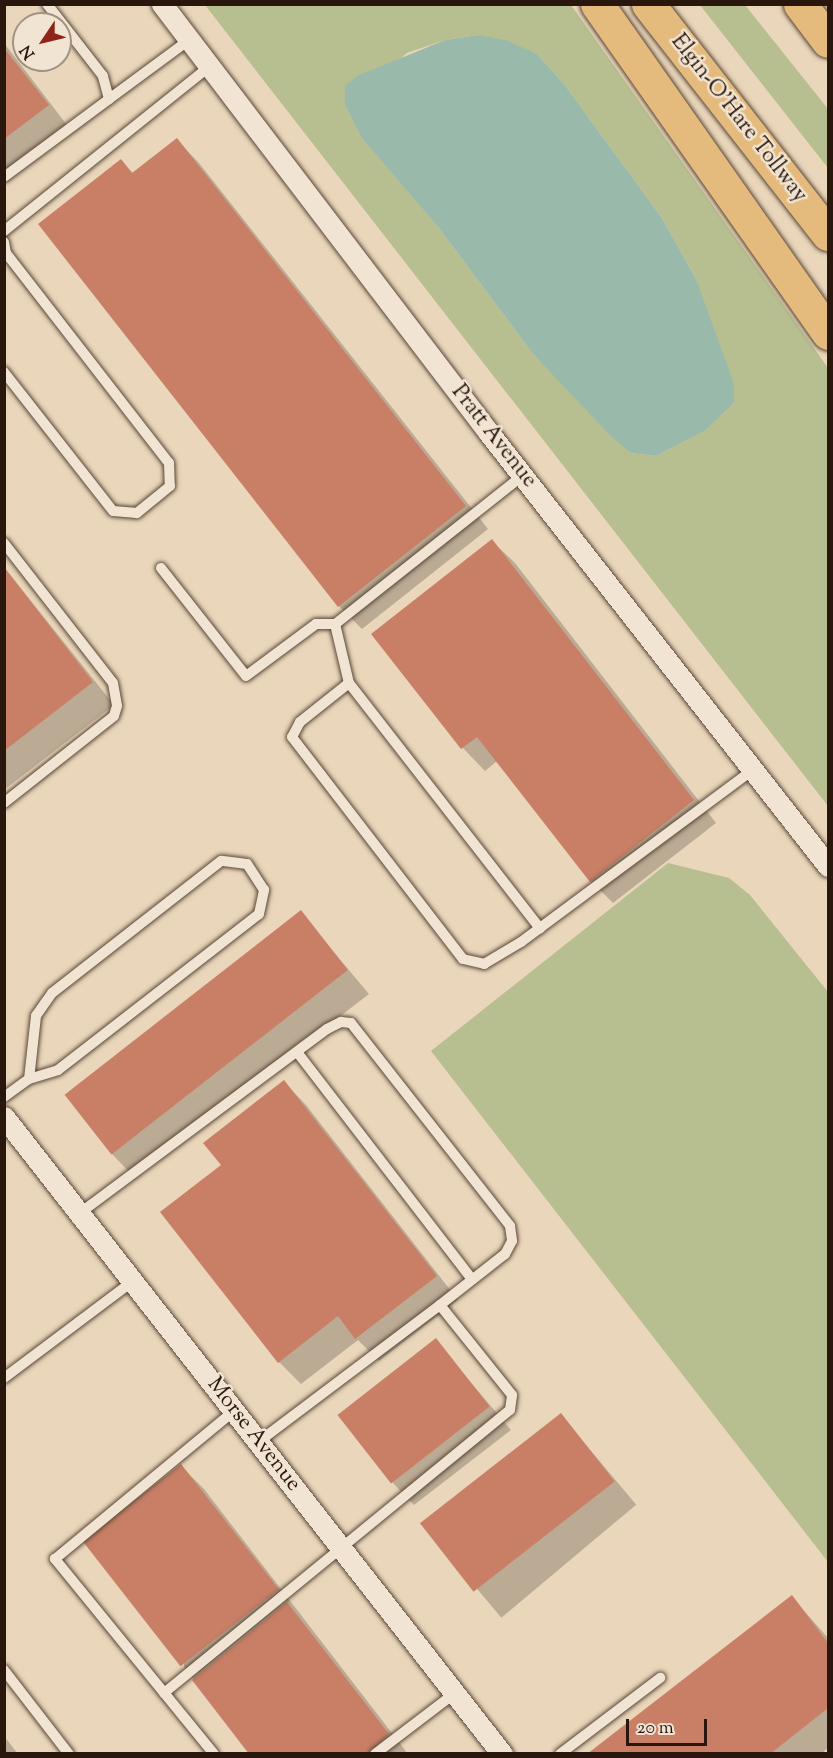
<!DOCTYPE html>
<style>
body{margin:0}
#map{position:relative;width:833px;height:1758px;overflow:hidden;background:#ead6ba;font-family:"Sorts Mill Goudy",serif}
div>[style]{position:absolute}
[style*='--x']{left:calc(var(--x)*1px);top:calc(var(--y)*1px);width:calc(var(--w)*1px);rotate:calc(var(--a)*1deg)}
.green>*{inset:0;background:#b7be90}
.water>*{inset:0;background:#99baaa}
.shadow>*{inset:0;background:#0003;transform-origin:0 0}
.building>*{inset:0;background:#c87f66;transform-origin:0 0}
.roads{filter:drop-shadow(0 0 2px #594738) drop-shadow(0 0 2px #594738)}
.lane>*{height:10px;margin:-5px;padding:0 5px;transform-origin:5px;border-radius:5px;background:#f1e4d2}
.street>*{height:21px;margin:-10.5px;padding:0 10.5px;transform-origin:10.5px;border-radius:10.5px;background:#f1e4d2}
.highway>*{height:33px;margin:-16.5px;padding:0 16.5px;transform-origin:16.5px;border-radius:16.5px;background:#e5bb7d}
span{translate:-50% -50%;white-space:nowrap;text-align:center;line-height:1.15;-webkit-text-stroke:5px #f1e4d2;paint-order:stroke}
.street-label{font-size:22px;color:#29170d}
.frame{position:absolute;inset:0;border:6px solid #29170d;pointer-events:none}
.north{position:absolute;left:12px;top:12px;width:60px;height:60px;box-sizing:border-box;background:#f1e4d2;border:2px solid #a19283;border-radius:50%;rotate:235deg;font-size:16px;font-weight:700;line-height:24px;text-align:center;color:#29170d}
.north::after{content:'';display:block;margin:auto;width:21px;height:27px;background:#8f2418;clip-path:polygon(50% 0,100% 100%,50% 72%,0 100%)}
.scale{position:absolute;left:626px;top:1719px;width:81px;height:27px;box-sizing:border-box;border:3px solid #29170d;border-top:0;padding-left:8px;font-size:18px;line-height:21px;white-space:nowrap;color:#29170d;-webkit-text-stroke:4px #f1e4d2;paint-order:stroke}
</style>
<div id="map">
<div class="green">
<i style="clip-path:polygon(evenodd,205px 5px,571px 5px,828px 368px,828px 806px,205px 5px,478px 35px,537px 54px,564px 84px,662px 218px,696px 279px,734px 403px,705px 431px,656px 456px,631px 453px,533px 354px,438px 227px,363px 138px,345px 105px,407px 53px,445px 40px,478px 35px)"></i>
<i style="clip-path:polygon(700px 5px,745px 5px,828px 109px,828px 168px)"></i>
<i style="clip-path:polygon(668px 863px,729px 878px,750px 895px,828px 992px,828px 1562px,431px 1051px)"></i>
</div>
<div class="water">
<i style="clip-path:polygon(478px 35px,505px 40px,537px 54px,564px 84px,662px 218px,696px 279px,734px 384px,734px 403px,705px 431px,656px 456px,631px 453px,610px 435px,533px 354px,438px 227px,362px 138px,345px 105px,345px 86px,357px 76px,445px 40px)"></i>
</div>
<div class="shadow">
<i style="clip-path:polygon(4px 43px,70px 129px,4px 179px)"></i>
<i style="clip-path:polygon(177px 140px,199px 163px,488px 529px,362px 629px,339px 606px,40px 225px,121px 161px,134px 174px)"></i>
<i style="clip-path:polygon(492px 541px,515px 563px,716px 823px,613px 903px,591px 881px,497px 761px,485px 771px,463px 748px,373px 634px)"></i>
<i style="clip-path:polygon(4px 567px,114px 705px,4px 790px)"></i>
<i style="clip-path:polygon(300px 912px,369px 994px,133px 1176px,111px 1153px)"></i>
<i style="clip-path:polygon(284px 1082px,306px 1105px,458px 1300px,379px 1361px,358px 1340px,301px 1384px,279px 1362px,223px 1165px)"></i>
<i style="clip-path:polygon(435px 1340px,511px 1430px,414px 1505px,392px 1482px)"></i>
<i style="left:561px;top:1415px;width:117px;height:176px;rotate:50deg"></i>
<i style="clip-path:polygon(181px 1466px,204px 1489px,408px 1754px,251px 1754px,184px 1667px)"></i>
<i style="clip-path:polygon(792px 1597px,828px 1638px,828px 1748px,821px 1754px,601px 1754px)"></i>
<i style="clip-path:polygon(4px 1736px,18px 1754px,4px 1754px)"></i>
</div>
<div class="building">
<i style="clip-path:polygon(4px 48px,49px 105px,4px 139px)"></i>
<i style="clip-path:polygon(177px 138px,466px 506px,338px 607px,38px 224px,121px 159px,132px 173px)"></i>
<i style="clip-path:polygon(492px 539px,694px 800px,590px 882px,477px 737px,461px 749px,371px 634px)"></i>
<i style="clip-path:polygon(4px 567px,93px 682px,4px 751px)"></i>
<i style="left:301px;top:910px;width:76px;height:300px;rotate:52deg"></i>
<i style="clip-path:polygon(284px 1080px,437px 1276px,355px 1339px,338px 1316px,278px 1363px,160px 1212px,221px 1165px,203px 1143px)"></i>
<i style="left:436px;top:1338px;width:87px;height:125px;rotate:52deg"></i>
<i style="left:561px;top:1413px;width:87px;height:179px;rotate:52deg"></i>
<i style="left:181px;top:1464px;width:159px;height:125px;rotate:52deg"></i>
<i style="clip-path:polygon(792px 1595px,828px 1643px,828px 1708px,770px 1754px,587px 1754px)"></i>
<i style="clip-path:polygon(287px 1602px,389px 1734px,368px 1754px,249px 1754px,192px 1680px)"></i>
</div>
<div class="roads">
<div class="lane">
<i style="--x:109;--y:99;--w:99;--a:-36.4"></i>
<i style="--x:4;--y:177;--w:131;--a:-36.6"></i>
<i style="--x:109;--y:99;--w:24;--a:-105"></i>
<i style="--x:103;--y:76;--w:91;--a:-127.9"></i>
<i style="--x:4;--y:231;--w:263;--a:-38.7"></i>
<i style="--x:4;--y:242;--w:11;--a:80"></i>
<i style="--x:6;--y:253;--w:266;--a:52.2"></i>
<i style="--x:169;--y:463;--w:23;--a:88"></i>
<i style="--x:170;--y:486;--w:43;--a:140.7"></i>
<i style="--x:137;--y:513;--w:24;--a:-175"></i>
<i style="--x:113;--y:511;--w:177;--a:-128.1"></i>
<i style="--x:522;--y:476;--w:238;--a:141.6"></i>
<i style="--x:335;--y:624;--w:61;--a:76.7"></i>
<i style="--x:349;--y:683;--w:63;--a:141.5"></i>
<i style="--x:300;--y:722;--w:17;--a:118"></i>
<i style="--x:292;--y:737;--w:280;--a:52.4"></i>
<i style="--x:463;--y:959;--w:22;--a:13"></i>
<i style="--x:484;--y:964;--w:43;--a:-30.7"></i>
<i style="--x:521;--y:942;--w:289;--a:-36.6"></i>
<i style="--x:4;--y:543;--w:177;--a:52.1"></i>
<i style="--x:113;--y:683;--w:23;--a:80"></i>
<i style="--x:117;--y:706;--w:10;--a:107"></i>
<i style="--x:114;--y:716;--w:140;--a:141.7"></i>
<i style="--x:161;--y:568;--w:137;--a:51.8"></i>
<i style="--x:246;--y:676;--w:87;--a:-36.6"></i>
<i style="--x:316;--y:624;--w:19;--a:0"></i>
<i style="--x:349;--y:683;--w:311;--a:52.1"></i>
<i style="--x:297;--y:1052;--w:287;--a:52.4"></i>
<i style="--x:4;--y:1097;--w:31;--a:-36"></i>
<i style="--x:29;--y:1079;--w:30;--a:-17"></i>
<i style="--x:58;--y:1070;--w:254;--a:-37.8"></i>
<i style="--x:259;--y:914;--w:25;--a:-78"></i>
<i style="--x:264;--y:890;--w:31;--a:-123"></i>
<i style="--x:247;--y:864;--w:26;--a:-173"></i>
<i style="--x:221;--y:861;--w:214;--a:142"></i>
<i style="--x:52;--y:993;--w:28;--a:125"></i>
<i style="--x:36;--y:1016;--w:63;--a:96.3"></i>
<i style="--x:80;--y:1213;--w:308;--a:-36.7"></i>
<i style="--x:327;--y:1029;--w:16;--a:-27"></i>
<i style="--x:341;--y:1022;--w:10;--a:6"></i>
<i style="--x:351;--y:1023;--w:258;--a:51.9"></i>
<i style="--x:510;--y:1226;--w:15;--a:82"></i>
<i style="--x:512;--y:1241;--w:15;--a:118"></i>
<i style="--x:505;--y:1254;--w:83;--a:141.9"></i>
<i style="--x:4;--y:1378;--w:161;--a:-36.9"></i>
<i style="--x:4;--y:1670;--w:106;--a:52.3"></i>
<i style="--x:164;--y:1693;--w:447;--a:-39.3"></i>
<i style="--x:510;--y:1410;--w:15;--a:-82"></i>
<i style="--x:512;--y:1395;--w:115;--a:-128.7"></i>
<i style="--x:440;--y:1305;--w:228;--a:143"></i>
<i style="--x:214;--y:1754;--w:252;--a:-129.2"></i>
<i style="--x:55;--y:1559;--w:232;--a:-39.6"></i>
<i style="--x:375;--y:1754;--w:101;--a:-37.3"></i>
<i style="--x:560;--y:1754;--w:126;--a:-37.2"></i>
</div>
<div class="street">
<i style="--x:162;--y:4;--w:539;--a:52.68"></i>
<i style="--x:489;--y:433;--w:550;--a:51.94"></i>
<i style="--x:4;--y:1117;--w:809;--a:51.98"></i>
</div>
<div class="highway">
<i style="--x:597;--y:4;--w:402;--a:54.9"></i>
<i style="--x:648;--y:4;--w:292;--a:52"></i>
<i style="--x:800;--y:4;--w:46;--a:52.9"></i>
</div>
</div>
<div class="street-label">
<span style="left:738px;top:119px;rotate:52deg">Elgin-O'Hare Tollway</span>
<span style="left:493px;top:437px;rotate:52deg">Pratt Avenue</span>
<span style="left:253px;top:1435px;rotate:52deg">Morse Avenue</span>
</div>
<div class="frame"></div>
<div class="north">N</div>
<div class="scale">20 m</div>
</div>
